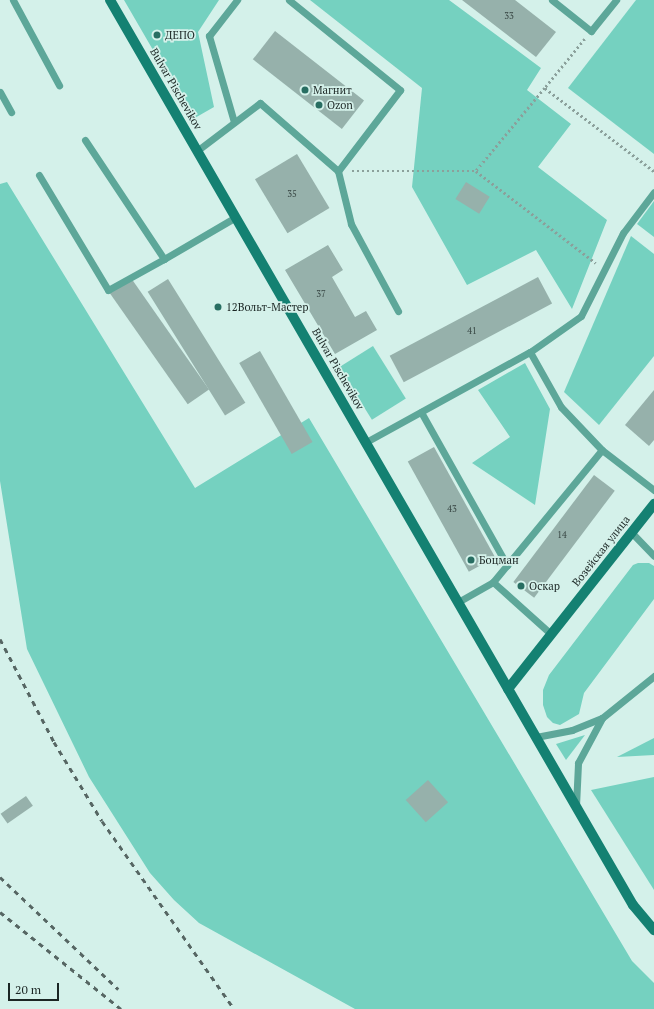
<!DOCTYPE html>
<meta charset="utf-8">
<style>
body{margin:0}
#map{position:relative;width:654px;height:1009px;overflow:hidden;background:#d4f1ea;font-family:"PT Serif",serif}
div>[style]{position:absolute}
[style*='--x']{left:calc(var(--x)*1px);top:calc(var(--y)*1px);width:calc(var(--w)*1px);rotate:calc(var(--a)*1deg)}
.green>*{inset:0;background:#75d1c0;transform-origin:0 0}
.building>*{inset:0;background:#96b1ab;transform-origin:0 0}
.path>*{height:2.5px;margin-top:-1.25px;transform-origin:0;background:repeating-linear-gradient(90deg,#8ba09b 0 2px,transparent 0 5px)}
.lane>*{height:7px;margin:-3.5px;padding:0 3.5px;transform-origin:3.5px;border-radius:3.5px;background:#5da799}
.secondary>*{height:10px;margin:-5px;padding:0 5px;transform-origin:5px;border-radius:5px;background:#148172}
.rail>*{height:3px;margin-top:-1.5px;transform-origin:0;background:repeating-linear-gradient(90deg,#566663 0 5px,transparent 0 10px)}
.dots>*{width:11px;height:11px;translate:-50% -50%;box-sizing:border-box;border:2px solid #d4f1ea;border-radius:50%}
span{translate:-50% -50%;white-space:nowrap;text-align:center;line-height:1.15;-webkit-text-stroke:3.5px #d4f1ea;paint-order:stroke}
.number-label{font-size:9px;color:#3a4946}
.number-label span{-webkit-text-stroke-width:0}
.poi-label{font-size:11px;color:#1b2624}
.left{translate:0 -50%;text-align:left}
.street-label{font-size:11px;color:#1b2624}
.scale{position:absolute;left:8px;top:983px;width:51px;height:18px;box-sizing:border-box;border:2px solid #1b2624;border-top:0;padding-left:5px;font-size:12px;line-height:14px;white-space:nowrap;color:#1b2624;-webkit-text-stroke:3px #d4f1ea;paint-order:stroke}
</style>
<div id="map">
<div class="green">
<i style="clip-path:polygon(124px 0,219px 0,198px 32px,214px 107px,193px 119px)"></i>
<i style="clip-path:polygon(310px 0,449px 0,541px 68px,527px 90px,571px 124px,538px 167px,607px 220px,572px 309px,536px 250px,467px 285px,412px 187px,422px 88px)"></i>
<i style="clip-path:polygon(636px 0,654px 0,654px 154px,568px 88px)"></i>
<i style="clip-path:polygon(7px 182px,195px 488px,309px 418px,632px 961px,654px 983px,654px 1009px,355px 1009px,199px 923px,174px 900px,150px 873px,89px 777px,27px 649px,0 481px,0 184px)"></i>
<i style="clip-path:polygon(654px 201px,654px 237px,637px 224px)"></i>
<i style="clip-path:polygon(631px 236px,654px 254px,654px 356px,599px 425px,564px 392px)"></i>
<i style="left:373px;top:346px;width:62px;height:40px;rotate:58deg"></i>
<i style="clip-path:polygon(525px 363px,550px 409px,535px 505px,472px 463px,510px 437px,478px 390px)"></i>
<i style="clip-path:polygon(638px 563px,649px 563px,654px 566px,654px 599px,584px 693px,579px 714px,560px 725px,553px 723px,547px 717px,543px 705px,543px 690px,549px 675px,633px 565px)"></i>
<i style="clip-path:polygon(585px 735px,566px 760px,556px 744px)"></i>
<i style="clip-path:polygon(654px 738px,654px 755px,617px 757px)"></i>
<i style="clip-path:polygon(654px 777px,654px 890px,591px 790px)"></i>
</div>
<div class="building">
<i style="clip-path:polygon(462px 0,515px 0,556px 32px,536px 57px)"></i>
<i style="left:275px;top:31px;width:113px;height:36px;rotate:38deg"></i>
<i style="left:297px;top:154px;width:63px;height:49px;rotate:59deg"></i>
<i style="left:466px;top:182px;width:28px;height:20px;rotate:32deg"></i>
<i style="clip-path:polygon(328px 245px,343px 270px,332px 277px,355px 317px,366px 311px,377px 330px,335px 354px,285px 270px)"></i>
<i style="left:538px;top:277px;width:30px;height:168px;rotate:62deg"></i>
<i style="left:131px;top:278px;width:136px;height:26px;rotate:55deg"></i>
<i style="left:168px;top:279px;width:146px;height:24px;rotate:58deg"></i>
<i style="left:260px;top:351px;width:105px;height:24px;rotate:60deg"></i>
<i style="clip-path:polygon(654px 390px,654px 440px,649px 446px,625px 425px)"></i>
<i style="left:434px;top:447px;width:126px;height:30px;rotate:61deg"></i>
<i style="left:594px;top:475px;width:26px;height:134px;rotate:37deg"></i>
<i style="left:428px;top:780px;width:30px;height:30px;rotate:48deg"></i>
<i style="left:26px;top:796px;width:12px;height:31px;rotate:55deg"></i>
</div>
<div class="path">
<i style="--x:585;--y:39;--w:63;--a:129.2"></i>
<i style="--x:545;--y:88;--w:137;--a:37.3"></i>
<i style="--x:545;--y:88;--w:108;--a:129.7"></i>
<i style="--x:476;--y:171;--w:151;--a:37.5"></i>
<i style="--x:352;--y:171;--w:124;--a:0"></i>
</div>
<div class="lane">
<i style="--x:13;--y:0;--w:97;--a:61.6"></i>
<i style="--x:289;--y:0;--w:143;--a:39"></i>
<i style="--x:400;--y:90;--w:102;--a:127.4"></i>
<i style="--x:552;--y:0;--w:50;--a:38.5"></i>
<i style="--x:591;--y:31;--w:40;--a:-51"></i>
<i style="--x:0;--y:92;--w:23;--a:61"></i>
<i style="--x:234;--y:122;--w:90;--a:-106.2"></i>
<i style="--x:209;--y:36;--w:46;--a:-52.1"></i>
<i style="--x:85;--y:140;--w:143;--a:56.4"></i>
<i style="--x:164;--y:259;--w:83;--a:-30.3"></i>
<i style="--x:198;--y:150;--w:78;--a:-37.2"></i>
<i style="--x:260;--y:103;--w:103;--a:41.1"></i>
<i style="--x:338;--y:171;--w:55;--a:76.2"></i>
<i style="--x:351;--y:224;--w:99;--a:61.6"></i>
<i style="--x:39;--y:175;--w:134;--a:59"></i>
<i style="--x:108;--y:290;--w:64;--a:-29"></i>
<i style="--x:530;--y:352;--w:63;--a:60.6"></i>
<i style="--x:561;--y:407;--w:59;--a:46.4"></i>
<i style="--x:602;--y:450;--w:66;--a:37.6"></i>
<i style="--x:421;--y:412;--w:176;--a:60.7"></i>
<i style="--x:366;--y:442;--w:187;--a:-28.8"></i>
<i style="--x:530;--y:352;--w:62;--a:-35.2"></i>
<i style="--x:581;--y:316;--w:93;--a:-63.2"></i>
<i style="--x:623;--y:233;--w:51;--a:-52.9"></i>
<i style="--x:631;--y:532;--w:33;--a:46"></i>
<i style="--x:493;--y:582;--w:78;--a:41.9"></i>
<i style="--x:458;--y:602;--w:40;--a:-29.7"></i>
<i style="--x:493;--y:582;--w:171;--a:-50.5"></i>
<i style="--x:536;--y:737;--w:37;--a:-11"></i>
<i style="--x:572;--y:730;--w:32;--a:-22"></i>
<i style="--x:576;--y:806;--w:43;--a:-87.3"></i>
<i style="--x:578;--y:763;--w:51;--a:-61.9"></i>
<i style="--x:602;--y:718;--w:67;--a:-38.9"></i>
</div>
<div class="secondary">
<i style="--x:110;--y:0;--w:1045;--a:59.98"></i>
<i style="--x:633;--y:905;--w:33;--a:50"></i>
<i style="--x:508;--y:689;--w:236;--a:-51.7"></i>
</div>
<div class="rail">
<i style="--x:0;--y:639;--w:116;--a:62.3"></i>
<i style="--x:54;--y:742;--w:92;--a:58.7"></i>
<i style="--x:102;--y:821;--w:230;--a:54.9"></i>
<i style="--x:0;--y:877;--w:163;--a:43.5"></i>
<i style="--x:0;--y:912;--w:155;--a:38.7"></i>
</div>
<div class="dots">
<i style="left:157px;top:35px;background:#286e62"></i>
<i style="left:305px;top:90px;background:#286e62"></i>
<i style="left:319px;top:105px;background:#286e62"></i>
<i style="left:218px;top:307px;background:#286e62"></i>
<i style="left:471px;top:560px;background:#286e62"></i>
<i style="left:521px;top:586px;background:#286e62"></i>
</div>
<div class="number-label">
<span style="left:509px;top:16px">33</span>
<span style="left:292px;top:194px">35</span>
<span style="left:321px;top:294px">37</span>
<span style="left:472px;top:331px">41</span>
<span style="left:452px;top:509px">43</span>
<span style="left:562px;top:535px">14</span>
</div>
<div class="poi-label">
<span class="left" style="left:165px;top:35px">ДЕПО</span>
<span class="left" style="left:313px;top:90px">Магнит</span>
<span class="left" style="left:327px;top:105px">Ozon</span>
<span class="left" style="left:226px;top:307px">12Вольт-Мастер</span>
<span class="left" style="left:479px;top:560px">Боцман</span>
<span class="left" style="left:529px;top:586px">Оскар</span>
</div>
<div class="street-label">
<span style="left:176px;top:89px;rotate:60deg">Bulvar Pischevikov</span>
<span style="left:338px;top:369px;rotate:60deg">Bulvar Pischevikov</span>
<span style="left:601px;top:551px;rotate:-52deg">Возейская улица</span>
</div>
<div class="scale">20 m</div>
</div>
